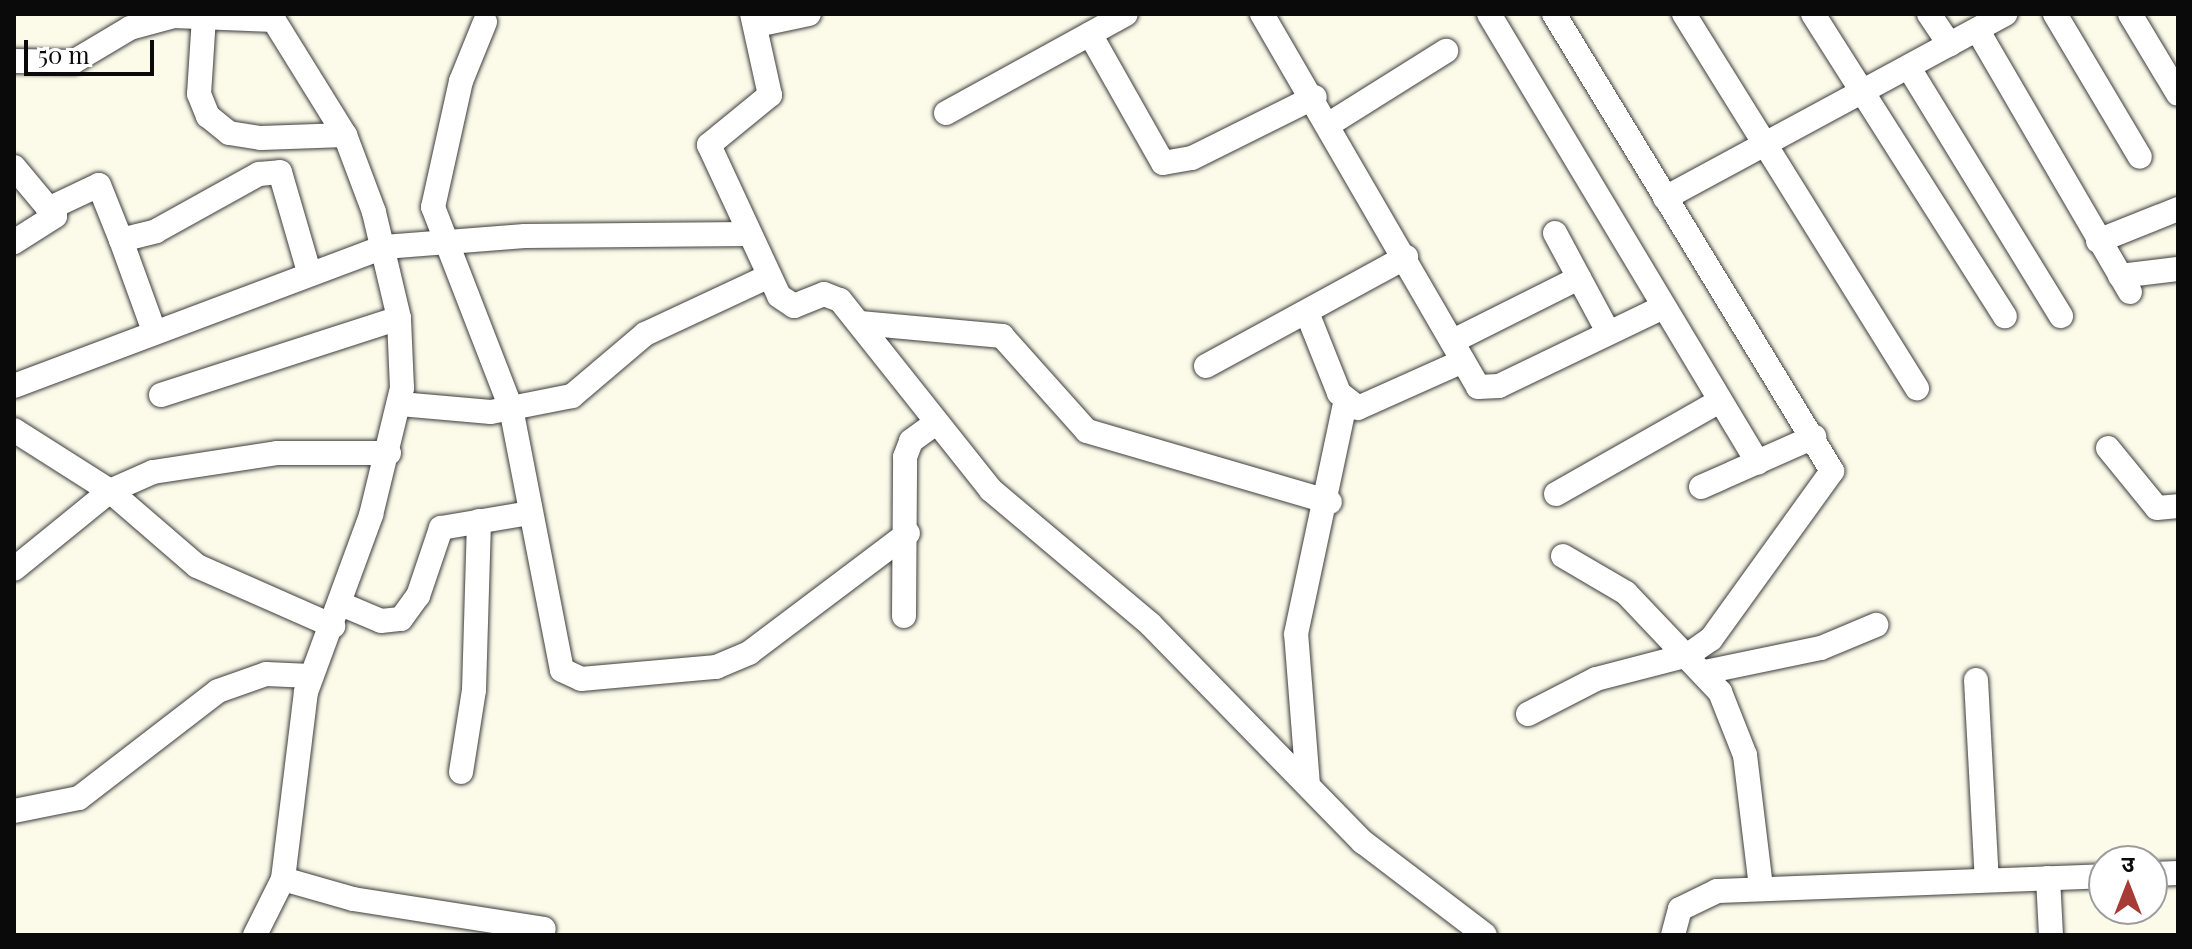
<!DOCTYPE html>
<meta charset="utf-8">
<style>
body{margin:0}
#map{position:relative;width:2192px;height:949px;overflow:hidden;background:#fcfbea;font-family:"Playfair Display","Noto Sans Devanagari",serif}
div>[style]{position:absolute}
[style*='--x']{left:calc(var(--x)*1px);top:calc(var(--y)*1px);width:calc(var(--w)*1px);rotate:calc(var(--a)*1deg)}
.roads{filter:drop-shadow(0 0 2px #3d3d3d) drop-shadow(0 0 2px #3d3d3d)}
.minor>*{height:24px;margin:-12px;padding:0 12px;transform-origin:12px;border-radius:12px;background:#fff}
span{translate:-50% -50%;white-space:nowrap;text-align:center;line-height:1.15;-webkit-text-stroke:8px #fff;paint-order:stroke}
.frame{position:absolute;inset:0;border:16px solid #0a0a0a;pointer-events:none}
.north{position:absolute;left:2088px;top:845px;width:80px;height:80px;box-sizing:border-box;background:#fff;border:2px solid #9d9d9d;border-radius:50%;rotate:0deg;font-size:22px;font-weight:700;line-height:32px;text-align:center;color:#0a0a0a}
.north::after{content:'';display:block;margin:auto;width:28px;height:36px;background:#a73b35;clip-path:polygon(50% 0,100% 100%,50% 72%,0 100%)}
.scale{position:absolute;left:24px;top:40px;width:130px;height:36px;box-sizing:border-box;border:4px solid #0a0a0a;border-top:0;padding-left:10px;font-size:24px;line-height:28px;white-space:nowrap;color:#0a0a0a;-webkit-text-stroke:6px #fff;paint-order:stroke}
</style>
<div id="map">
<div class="roads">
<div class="minor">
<i style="--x:752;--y:14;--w:83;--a:77.5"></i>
<i style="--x:770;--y:95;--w:79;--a:140.7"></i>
<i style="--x:709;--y:145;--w:166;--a:65.1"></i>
<i style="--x:779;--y:296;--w:18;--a:34"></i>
<i style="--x:794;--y:306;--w:32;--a:-22"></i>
<i style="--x:824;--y:294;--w:17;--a:21"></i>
<i style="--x:840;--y:300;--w:243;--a:51.5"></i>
<i style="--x:991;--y:490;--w:208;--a:40.1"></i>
<i style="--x:1150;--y:624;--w:305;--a:45.7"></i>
<i style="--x:1363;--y:842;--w:153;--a:37.3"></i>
<i style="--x:1262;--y:14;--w:431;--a:59.9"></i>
<i style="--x:1478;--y:387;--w:21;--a:-3"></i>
<i style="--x:1499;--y:386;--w:182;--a:-25.7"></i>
<i style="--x:1489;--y:14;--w:523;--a:59.07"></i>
<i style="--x:1684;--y:14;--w:441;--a:58.1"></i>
<i style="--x:1813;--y:14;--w:358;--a:57.6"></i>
<i style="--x:1929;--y:14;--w:37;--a:56"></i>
<i style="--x:2055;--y:14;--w:166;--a:59.3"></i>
<i style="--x:2130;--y:14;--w:93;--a:59"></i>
<i style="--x:204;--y:17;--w:77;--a:93.7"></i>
<i style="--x:199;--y:94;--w:24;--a:68"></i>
<i style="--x:208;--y:116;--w:27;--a:39"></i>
<i style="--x:229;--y:133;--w:32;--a:9"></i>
<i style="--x:261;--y:138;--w:84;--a:-2"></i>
<i style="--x:485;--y:22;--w:64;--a:112.1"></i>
<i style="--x:461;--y:81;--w:129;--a:102.5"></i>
<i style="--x:433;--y:207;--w:216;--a:68.8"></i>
<i style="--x:511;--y:408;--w:267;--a:79"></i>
<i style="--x:562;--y:670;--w:21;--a:25"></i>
<i style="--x:581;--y:679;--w:136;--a:-5.1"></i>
<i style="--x:716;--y:667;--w:36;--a:-23"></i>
<i style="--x:749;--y:653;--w:199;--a:-37"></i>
<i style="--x:757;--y:25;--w:53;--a:-11.9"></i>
<i style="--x:1978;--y:31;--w:302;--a:59.8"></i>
<i style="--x:1090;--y:34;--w:148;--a:60.5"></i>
<i style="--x:1163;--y:163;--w:29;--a:-10"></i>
<i style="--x:1192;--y:158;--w:137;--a:-26.4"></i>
<i style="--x:14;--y:61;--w:59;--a:1"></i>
<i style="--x:73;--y:62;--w:66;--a:-30.8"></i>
<i style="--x:130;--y:28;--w:46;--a:-15.3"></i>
<i style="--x:174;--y:16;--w:100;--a:2.3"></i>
<i style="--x:1909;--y:68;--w:291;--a:58.5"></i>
<i style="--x:946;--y:113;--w:205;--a:-28.8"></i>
<i style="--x:1331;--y:123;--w:136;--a:-32.1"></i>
<i style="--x:14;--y:167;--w:64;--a:50.1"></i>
<i style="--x:55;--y:216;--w:49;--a:147.6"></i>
<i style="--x:1665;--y:198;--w:387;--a:-28.4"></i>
<i style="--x:48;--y:209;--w:56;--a:-25.2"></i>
<i style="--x:99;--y:185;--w:59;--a:68.2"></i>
<i style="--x:121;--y:240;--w:36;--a:-14"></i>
<i style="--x:156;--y:231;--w:118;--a:-29"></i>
<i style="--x:259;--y:174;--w:21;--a:-5"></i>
<i style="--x:280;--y:172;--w:104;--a:73.8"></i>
<i style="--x:1555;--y:233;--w:110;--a:61.8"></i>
<i style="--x:121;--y:240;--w:97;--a:70.1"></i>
<i style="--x:2098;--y:241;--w:86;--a:-21.8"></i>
<i style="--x:2120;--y:276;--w:58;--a:-6.9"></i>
<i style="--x:1308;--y:315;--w:84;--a:68.3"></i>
<i style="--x:1339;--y:393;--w:24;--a:38"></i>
<i style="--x:1358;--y:408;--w:115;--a:-24.1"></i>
<i style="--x:860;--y:323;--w:143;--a:5.2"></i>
<i style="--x:1002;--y:336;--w:127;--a:48.2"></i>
<i style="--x:1087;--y:431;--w:253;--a:16.3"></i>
<i style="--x:1453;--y:341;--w:141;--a:-26.6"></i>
<i style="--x:1206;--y:366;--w:228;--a:-28.6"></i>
<i style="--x:14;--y:386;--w:395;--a:-20.6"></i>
<i style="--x:384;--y:247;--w:141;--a:-4.5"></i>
<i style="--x:525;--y:236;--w:223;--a:-0.5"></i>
<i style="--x:161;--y:395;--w:250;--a:-17.9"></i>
<i style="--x:400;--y:404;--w:91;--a:5"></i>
<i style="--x:491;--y:412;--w:83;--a:-11.2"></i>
<i style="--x:572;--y:396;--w:96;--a:-40.3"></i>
<i style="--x:645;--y:334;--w:132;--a:-25"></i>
<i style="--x:14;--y:430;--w:114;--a:32.4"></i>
<i style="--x:110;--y:491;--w:115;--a:40.8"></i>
<i style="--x:197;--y:566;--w:149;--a:23.8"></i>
<i style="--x:2108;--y:448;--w:77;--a:50.8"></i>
<i style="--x:2157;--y:508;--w:21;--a:-5"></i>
<i style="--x:1701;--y:487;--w:124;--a:-23.9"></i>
<i style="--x:1556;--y:494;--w:189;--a:-29.6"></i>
<i style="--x:1563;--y:556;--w:73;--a:30.4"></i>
<i style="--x:1626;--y:593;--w:137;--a:46.5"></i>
<i style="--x:1720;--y:692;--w:68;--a:68.4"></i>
<i style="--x:1745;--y:755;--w:134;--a:83.1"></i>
<i style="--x:14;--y:569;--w:124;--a:-39.1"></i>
<i style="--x:110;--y:491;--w:47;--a:-23.8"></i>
<i style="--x:153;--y:472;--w:125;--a:-8.7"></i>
<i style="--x:277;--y:453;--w:112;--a:0"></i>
<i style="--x:341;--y:604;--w:43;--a:23"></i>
<i style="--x:381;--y:621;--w:20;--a:-6"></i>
<i style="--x:401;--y:619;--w:29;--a:-54"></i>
<i style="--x:418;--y:596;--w:72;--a:-71.3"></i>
<i style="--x:441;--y:528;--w:90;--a:-9.6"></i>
<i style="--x:904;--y:616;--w:159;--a:-89.6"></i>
<i style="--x:905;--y:457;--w:17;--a:-69"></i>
<i style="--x:911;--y:441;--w:31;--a:-36"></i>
<i style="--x:1705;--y:672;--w:118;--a:-11.7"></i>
<i style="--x:1821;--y:648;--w:60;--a:-22.7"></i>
<i style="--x:1976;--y:680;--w:200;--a:86.9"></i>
<i style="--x:1528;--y:714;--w:76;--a:-27.2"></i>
<i style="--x:1596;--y:679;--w:95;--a:-14.6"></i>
<i style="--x:1688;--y:655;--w:28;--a:-35"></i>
<i style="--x:1711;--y:639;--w:207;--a:-54.2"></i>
<i style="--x:1832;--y:471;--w:535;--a:-121.31"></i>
<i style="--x:461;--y:772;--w:83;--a:-81"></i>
<i style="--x:474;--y:690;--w:169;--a:-88.3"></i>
<i style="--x:1308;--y:785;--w:151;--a:-94.5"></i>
<i style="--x:1296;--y:634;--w:235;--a:-78"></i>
<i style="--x:14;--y:811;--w:66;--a:-11.3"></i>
<i style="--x:79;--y:798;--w:175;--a:-37.6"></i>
<i style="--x:218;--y:691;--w:51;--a:-19.5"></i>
<i style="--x:266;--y:674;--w:45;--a:2.5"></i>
<i style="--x:2152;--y:874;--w:26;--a:-2"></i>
<i style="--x:2048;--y:878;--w:57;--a:87"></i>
<i style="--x:283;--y:879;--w:73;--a:15.9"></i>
<i style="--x:353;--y:899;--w:193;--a:8.9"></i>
<i style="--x:255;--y:935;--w:63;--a:-63.4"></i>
<i style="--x:283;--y:879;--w:188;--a:-83"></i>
<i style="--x:306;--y:692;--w:189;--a:-69.8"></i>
<i style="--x:371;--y:515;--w:131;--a:-76.3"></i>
<i style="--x:402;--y:388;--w:70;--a:-92.5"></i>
<i style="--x:399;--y:318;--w:109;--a:-103.3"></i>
<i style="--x:374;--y:212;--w:82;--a:-110.6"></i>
<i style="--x:345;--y:135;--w:142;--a:-121.8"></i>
<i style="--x:1673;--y:935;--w:27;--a:-75"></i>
<i style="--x:1680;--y:909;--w:41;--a:-25.9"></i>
<i style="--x:1717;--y:891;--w:387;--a:-2.2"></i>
</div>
</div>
<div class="frame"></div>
<div class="north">उ</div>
<div class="scale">50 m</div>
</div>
